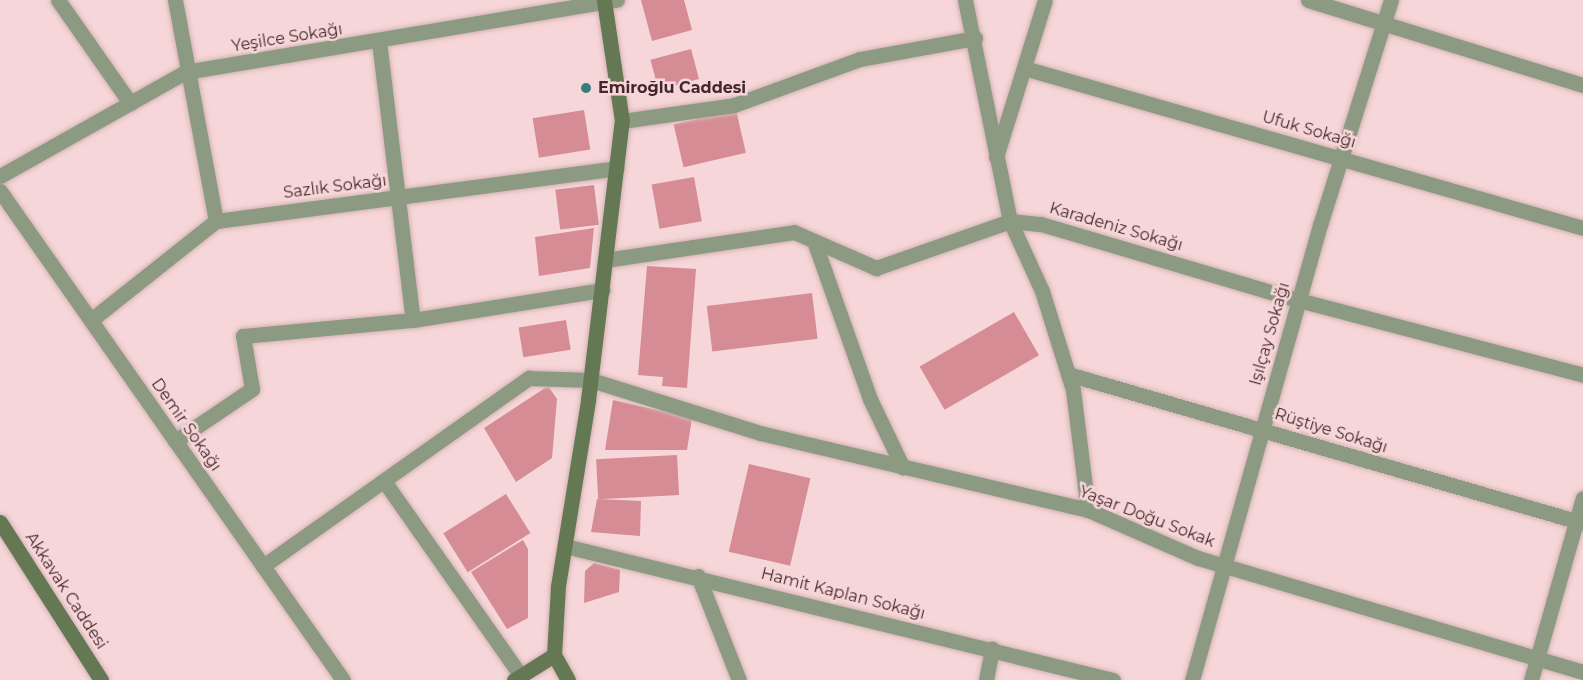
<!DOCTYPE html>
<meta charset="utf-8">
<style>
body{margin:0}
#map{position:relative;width:1583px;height:680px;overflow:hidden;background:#f6d6d8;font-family:Montserrat,sans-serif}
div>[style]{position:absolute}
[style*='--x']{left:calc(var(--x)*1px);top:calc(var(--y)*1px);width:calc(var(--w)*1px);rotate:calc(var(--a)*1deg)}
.building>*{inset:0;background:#d68c94;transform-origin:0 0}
.roads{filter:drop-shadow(0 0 2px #d3b3b5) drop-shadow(0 0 2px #d3b3b5)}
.street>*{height:15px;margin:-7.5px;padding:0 7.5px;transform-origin:7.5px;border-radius:7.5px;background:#8b9a81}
.secondary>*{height:15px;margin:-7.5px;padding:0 7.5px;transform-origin:7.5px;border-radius:7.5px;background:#647854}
.dots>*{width:16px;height:16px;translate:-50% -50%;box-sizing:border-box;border:3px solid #f6d6d8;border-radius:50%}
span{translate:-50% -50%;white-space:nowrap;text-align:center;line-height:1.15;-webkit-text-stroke:5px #f6d6d8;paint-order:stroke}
.street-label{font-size:16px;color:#45272b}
.poi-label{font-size:16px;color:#45272b;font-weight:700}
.left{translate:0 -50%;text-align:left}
</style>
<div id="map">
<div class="building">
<i style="clip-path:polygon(641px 0,684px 0,692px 30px,652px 41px)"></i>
<i style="left:691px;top:49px;width:31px;height:42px;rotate:75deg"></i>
<i style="left:584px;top:110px;width:40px;height:52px;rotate:81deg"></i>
<i style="left:736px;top:110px;width:44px;height:64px;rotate:77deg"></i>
<i style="left:694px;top:177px;width:45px;height:43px;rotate:80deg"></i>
<i style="left:594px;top:185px;width:40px;height:39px;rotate:83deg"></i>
<i style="clip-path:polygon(594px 228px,590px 268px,539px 276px,535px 237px)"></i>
<i style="clip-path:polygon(647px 266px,696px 269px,687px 388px,662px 386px,663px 377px,638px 375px)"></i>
<i style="left:812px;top:293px;width:46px;height:106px;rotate:83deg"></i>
<i style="left:1014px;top:312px;width:50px;height:109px;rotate:60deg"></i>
<i style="left:566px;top:320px;width:30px;height:48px;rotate:81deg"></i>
<i style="clip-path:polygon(548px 386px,557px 399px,552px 458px,516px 482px,484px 428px)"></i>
<i style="clip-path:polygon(613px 400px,692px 418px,687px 450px,605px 450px)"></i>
<i style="left:677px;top:455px;width:40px;height:81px;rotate:87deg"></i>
<i style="left:749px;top:464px;width:63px;height:90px;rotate:13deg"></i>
<i style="left:506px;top:494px;width:46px;height:74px;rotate:58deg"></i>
<i style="clip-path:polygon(597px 499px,641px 501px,640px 536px,591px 532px)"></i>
<i style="clip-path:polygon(523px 540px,528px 549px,528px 618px,507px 629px,471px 572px)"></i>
<i style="clip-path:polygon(594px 563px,620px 570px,619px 592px,584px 603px,585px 571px)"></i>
</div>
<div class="roads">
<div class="street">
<i style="--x:58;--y:0;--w:126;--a:55"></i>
<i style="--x:175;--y:0;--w:225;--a:79.5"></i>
<i style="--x:965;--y:0;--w:226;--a:78.5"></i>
<i style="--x:1010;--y:221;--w:77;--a:65.4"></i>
<i style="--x:1042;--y:291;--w:104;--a:72.6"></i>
<i style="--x:1073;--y:390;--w:121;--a:82.9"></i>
<i style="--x:1308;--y:0;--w:288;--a:17.2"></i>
<i style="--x:379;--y:41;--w:281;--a:83.1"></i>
<i style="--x:1024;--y:68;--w:581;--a:15.97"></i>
<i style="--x:622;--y:121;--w:113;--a:-8.1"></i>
<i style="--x:734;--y:105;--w:134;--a:-20.1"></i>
<i style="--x:860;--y:59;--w:117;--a:-10.3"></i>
<i style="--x:996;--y:157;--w:164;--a:-72.7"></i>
<i style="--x:0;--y:176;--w:212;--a:-29.3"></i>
<i style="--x:185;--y:72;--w:438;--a:-9.5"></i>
<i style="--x:0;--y:191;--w:597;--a:54.95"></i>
<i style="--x:814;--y:241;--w:168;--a:70.5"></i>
<i style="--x:870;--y:399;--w:76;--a:64.4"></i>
<i style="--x:605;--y:260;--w:191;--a:-8.4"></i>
<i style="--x:794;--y:232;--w:90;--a:23.7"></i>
<i style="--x:876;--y:268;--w:142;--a:-19.3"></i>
<i style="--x:1010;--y:221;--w:31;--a:6"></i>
<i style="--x:1041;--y:224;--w:268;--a:16.5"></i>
<i style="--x:1298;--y:300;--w:295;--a:14.7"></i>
<i style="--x:91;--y:320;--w:159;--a:-38.4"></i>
<i style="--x:216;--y:221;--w:404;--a:-7.5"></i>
<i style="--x:1068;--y:374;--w:536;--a:16.14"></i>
<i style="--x:175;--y:441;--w:93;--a:-34"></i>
<i style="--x:252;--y:389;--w:54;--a:-99.6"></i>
<i style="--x:243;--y:336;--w:171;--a:-5.4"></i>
<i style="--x:413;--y:320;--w:192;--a:-9"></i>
<i style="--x:384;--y:481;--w:238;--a:54.9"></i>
<i style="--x:565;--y:546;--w:564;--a:13.74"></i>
<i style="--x:263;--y:566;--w:326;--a:-35.3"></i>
<i style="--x:529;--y:378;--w:62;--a:1.8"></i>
<i style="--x:591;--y:380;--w:177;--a:17.4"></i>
<i style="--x:760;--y:433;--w:337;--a:13.2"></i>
<i style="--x:1088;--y:510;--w:120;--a:23.6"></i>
<i style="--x:1198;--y:558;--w:402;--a:16.5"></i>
<i style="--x:698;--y:576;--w:112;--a:68.5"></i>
<i style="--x:986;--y:680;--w:32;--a:-79"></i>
<i style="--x:1192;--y:680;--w:473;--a:-74.3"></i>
<i style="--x:1320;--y:225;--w:236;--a:-72.5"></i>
<i style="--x:1531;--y:680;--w:189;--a:-74.1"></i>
</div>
<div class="secondary">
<i style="--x:0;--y:522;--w:188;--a:57.4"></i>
<i style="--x:514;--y:680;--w:47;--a:-32"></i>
<i style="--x:568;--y:680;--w:29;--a:-119"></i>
<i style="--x:554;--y:655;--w:69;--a:-86.7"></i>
<i style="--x:558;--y:586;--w:188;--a:-80.8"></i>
<i style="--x:588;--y:400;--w:281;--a:-83.1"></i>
<i style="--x:622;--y:121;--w:122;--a:-98.5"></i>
</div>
</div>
<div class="dots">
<i style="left:586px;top:88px;background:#357e7b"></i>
</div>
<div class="street-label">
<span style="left:287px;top:38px;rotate:-9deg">Yeşilce Sokağı</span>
<span style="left:1309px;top:130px;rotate:16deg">Ufuk Sokağı</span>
<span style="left:335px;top:187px;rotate:-7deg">Sazlık Sokağı</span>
<span style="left:1116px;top:227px;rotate:16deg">Karadeniz Sokağı</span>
<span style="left:1270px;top:334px;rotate:-74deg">Işılçay Sokağı</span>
<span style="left:186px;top:425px;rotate:55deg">Demir Sokağı</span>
<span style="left:1331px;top:431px;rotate:17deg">Rüştiye Sokağı</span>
<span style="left:1147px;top:517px;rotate:21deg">Yaşar Doğu Sokak</span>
<span style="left:66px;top:591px;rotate:57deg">Akkavak Caddesi</span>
<span style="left:843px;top:594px;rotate:14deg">Hamit Kaplan Sokağı</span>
</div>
<div class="poi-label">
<span class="left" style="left:598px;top:88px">Emiroğlu Caddesi</span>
</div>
</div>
